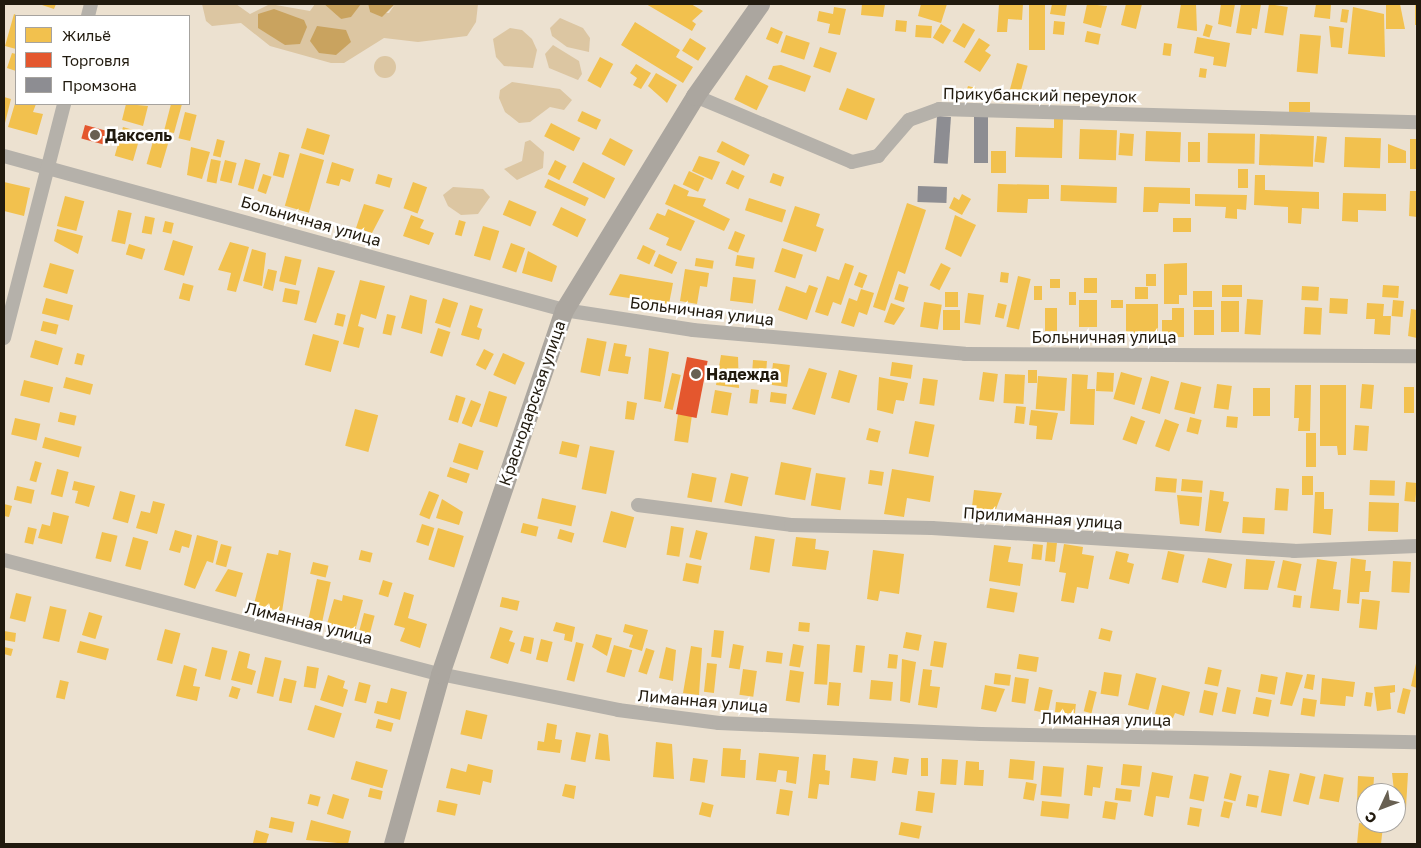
<!DOCTYPE html>
<meta charset="utf-8">
<style>
body{margin:0}
#map{position:relative;width:1421px;height:848px;overflow:hidden;background:#ece1d0;font-family:"Golos Text",sans-serif}
div>[style]{position:absolute}
[style*='--x']{left:calc(var(--x)*1px);top:calc(var(--y)*1px);width:calc(var(--w)*1px);rotate:calc(var(--a)*1deg)}
.green>*{inset:0;background:#dcc6a2}
.round{border-radius:50%}
.water>*{inset:0;background:#c9a35f}
.homes>*{inset:0;background:#f2c14e;transform-origin:0 0}
.shops>*{inset:0;background:#e4572e;transform-origin:0 0}
.industry>*{inset:0;background:#8d8d92;transform-origin:0 0}
.street>*{height:14px;margin:-7px;padding:0 7px;transform-origin:7px;border-radius:7px;background:#b5b1aa}
.secondary>*{height:19px;margin:-9.5px;padding:0 9.5px;transform-origin:9.5px;border-radius:9.5px;background:#aba69f}
.dots>*{width:14px;height:14px;translate:-50% -50%;box-sizing:border-box;border:2px solid #fff;border-radius:50%}
span{translate:-50% -50%;white-space:nowrap;text-align:center;line-height:1.15;-webkit-text-stroke:5px #fff;paint-order:stroke}
.street-label{font-size:16px;color:#211a0e}
.poi-label{font-size:16px;color:#211a0e;font-weight:700}
.left{translate:0 -50%;text-align:left}
.frame{position:absolute;inset:0;border:5px solid #211a0e;pointer-events:none}
.legend{position:absolute;left:15px;top:15px;width:175px;height:90px;box-sizing:border-box;background:#fff;border:1px solid #a6a39f;margin:0;padding:6px 9px;list-style:none;font-size:15px;color:#211a0e}
.legend li{display:flex;align-items:center;gap:10px;height:25px}
.legend b{width:25px;border:1px solid #a6a39f}
.north{position:absolute;left:1356px;top:783px;width:50px;height:50px;box-sizing:border-box;background:#fff;border:1px solid #a6a39f;border-radius:50%;rotate:227deg;font-size:14px;font-weight:700;line-height:20px;text-align:center;color:#211a0e}
.north::after{content:'';display:block;margin:auto;width:18px;height:22px;background:#686052;clip-path:polygon(50% 0,100% 100%,50% 72%,0 100%)}
</style>
<div id="map">
<div class="green">
<i style="clip-path:polygon(202px 4px,236px 4px,250px 14px,270px 4px,310px 11px,315px 4px,324px 4px,341px 19px,361px 4px,368px 4px,370px 12px,389px 13px,395px 4px,478px 4px,476px 22px,467px 36px,418px 42px,384px 38px,344px 63px,331px 63px,270px 46px,241px 23px,212px 26px,206px 21px)"></i>
<i style="clip-path:polygon(560px 18px,583px 28px,590px 38px,589px 52px,567px 47px,552px 36px,550px 28px)"></i>
<i style="clip-path:polygon(510px 28px,522px 30px,532px 39px,537px 50px,533px 68px,504px 66px,496px 57px,493px 39px)"></i>
<i style="clip-path:polygon(553px 45px,579px 61px,582px 74px,578px 80px,549px 68px,545px 54px)"></i>
<i class="round" style="left:374px;top:56px;width:22px;height:22px"></i>
<i style="clip-path:polygon(512px 82px,560px 89px,572px 100px,564px 110px,550px 107px,530px 122px,519px 123px,505px 112px,499px 98px,500px 90px)"></i>
<i style="clip-path:polygon(530px 140px,544px 152px,543px 168px,517px 180px,504px 169px,522px 161px,525px 142px)"></i>
<i style="clip-path:polygon(453px 187px,483px 189px,490px 197px,478px 214px,461px 215px,448px 206px,443px 195px)"></i>
</div>
<div class="water">
<i style="clip-path:polygon(324px 4px,361px 4px,351px 17px,341px 19px)"></i>
<i style="clip-path:polygon(368px 4px,395px 4px,382px 17px,370px 12px)"></i>
<i style="clip-path:polygon(274px 9px,304px 20px,307px 27px,300px 44px,285px 45px,258px 28px,258px 14px)"></i>
<i style="clip-path:polygon(317px 26px,346px 30px,351px 42px,336px 55px,319px 53px,310px 41px)"></i>
</div>
<div class="homes">
<i style="clip-path:polygon(39px 4px,56px 4px,54px 9px)"></i>
<i style="clip-path:polygon(646px 4px,691px 4px,703px 11px,692px 21px,696px 24px,692px 31px)"></i>
<i style="clip-path:polygon(862px 4px,885px 4px,883px 17px,861px 15px)"></i>
<i style="clip-path:polygon(921px 4px,947px 4px,941px 23px,918px 16px)"></i>
<i style="clip-path:polygon(999px 4px,1023px 4px,1022px 20px,1008px 19px,1007px 32px,997px 32px)"></i>
<i style="left:1029px;top:4px;width:16px;height:46px"></i>
<i style="clip-path:polygon(1052px 4px,1067px 4px,1065px 16px,1050px 14px)"></i>
<i style="clip-path:polygon(1087px 4px,1107px 6px,1101px 28px,1083px 23px)"></i>
<i style="clip-path:polygon(1126px 4px,1142px 4px,1136px 29px,1121px 25px)"></i>
<i style="clip-path:polygon(1181px 4px,1196px 4px,1197px 31px,1177px 28px)"></i>
<i style="clip-path:polygon(1221px 4px,1235px 4px,1231px 27px,1218px 24px)"></i>
<i style="clip-path:polygon(1241px 4px,1261px 4px,1257px 29px,1252px 28px,1251px 35px,1236px 33px)"></i>
<i style="left:1269px;top:4px;width:19px;height:29px;rotate:9deg"></i>
<i style="clip-path:polygon(1316px 4px,1331px 4px,1330px 19px,1314px 17px)"></i>
<i style="clip-path:polygon(1386px 4px,1400px 4px,1405px 29px,1386px 29px)"></i>
<i style="left:1415px;top:4px;width:2px;height:21px"></i>
<i style="clip-path:polygon(834px 7px,846px 9px,840px 35px,828px 33px,830px 24px,817px 21px,819px 11px,833px 14px)"></i>
<i style="clip-path:polygon(1353px 7px,1384px 14px,1385px 57px,1348px 54px)"></i>
<i style="left:1342px;top:9px;width:7px;height:13px;rotate:8deg"></i>
<i style="clip-path:polygon(14px 14px,16px 15px,16px 49px,5px 46px)"></i>
<i style="left:896px;top:20px;width:11px;height:11px;rotate:5deg"></i>
<i style="left:1054px;top:21px;width:11px;height:13px;rotate:5deg"></i>
<i style="clip-path:polygon(635px 22px,680px 50px,676px 57px,693px 67px,683px 83px,621px 45px)"></i>
<i style="left:963px;top:23px;width:14px;height:21px;rotate:30deg"></i>
<i style="left:941px;top:24px;width:12px;height:16px;rotate:31deg"></i>
<i style="left:1206px;top:24px;width:7px;height:12px;rotate:16deg"></i>
<i style="left:916px;top:25px;width:16px;height:12px;rotate:4deg"></i>
<i style="clip-path:polygon(1329px 26px,1344px 28px,1342px 48px,1331px 47px)"></i>
<i style="left:771px;top:27px;width:13px;height:13px;rotate:23deg"></i>
<i style="left:1087px;top:31px;width:14px;height:11px;rotate:12deg"></i>
<i style="left:1300px;top:34px;width:21px;height:38px;rotate:5deg"></i>
<i style="left:786px;top:35px;width:25px;height:18px;rotate:18deg"></i>
<i style="clip-path:polygon(1197px 37px,1230px 43px,1226px 67px,1213px 65px,1214px 57px,1194px 53px)"></i>
<i style="left:690px;top:38px;width:19px;height:15px;rotate:32deg"></i>
<i style="clip-path:polygon(979px 38px,990px 45px,985px 51px,991px 55px,980px 72px,964px 62px)"></i>
<i style="left:1164px;top:43px;width:8px;height:12px;rotate:7deg"></i>
<i style="left:820px;top:47px;width:18px;height:21px;rotate:19deg"></i>
<i style="clip-path:polygon(12px 53px,16px 54px,16px 71px,7px 68px)"></i>
<i style="left:600px;top:57px;width:15px;height:27px;rotate:28deg"></i>
<i style="left:1017px;top:63px;width:11px;height:38px;rotate:15deg"></i>
<i style="clip-path:polygon(636px 64px,651px 73px,641px 89px,633px 85px,637px 78px,630px 73px)"></i>
<i style="clip-path:polygon(781px 65px,811px 76px,805px 92px,768px 79px,773px 66px)"></i>
<i style="left:1200px;top:68px;width:7px;height:9px;rotate:8deg"></i>
<i style="clip-path:polygon(656px 73px,677px 85px,667px 103px,648px 86px)"></i>
<i style="left:746px;top:75px;width:25px;height:27px;rotate:26deg"></i>
<i style="clip-path:polygon(968px 86px,976px 88px,971px 101px,964px 98px)"></i>
<i style="left:847px;top:88px;width:30px;height:23px;rotate:21deg"></i>
<i style="clip-path:polygon(4px 97px,11px 99px,4px 127px)"></i>
<i style="clip-path:polygon(16px 100px,16px 104px,36px 104px,33px 112px,43px 114px,37px 135px,8px 127px)"></i>
<i style="left:1289px;top:102px;width:21px;height:10px"></i>
<i style="clip-path:polygon(126px 104px,148px 106px,143px 126px,122px 120px)"></i>
<i style="clip-path:polygon(171px 104px,182px 104px,174px 133px,164px 131px)"></i>
<i style="left:582px;top:111px;width:21px;height:11px;rotate:25deg"></i>
<i style="left:185px;top:112px;width:12px;height:27px;rotate:14deg"></i>
<i style="clip-path:polygon(1054px 118px,1063px 119px,1062px 158px,1015px 157px,1016px 127px,1054px 128px)"></i>
<i style="left:551px;top:123px;width:33px;height:15px;rotate:27deg"></i>
<i style="left:123px;top:127px;width:19px;height:30px;rotate:16deg"></i>
<i style="left:307px;top:128px;width:24px;height:21px;rotate:17deg"></i>
<i style="left:1080px;top:129px;width:37px;height:30px;rotate:2deg"></i>
<i style="left:1146px;top:131px;width:35px;height:30px;rotate:2deg"></i>
<i style="left:1120px;top:133px;width:14px;height:22px;rotate:4deg"></i>
<i style="left:1208px;top:133px;width:47px;height:30px;rotate:1deg"></i>
<i style="left:1260px;top:134px;width:54px;height:31px;rotate:2deg"></i>
<i style="left:1317px;top:136px;width:10px;height:26px;rotate:6deg"></i>
<i style="left:1345px;top:137px;width:36px;height:30px;rotate:2deg"></i>
<i style="left:154px;top:138px;width:15px;height:27px;rotate:16deg"></i>
<i style="left:610px;top:138px;width:26px;height:18px;rotate:28deg"></i>
<i style="left:217px;top:139px;width:8px;height:17px;rotate:14deg"></i>
<i style="left:1410px;top:139px;width:7px;height:30px"></i>
<i style="left:722px;top:141px;width:31px;height:12px;rotate:27deg"></i>
<i style="left:1188px;top:142px;width:12px;height:20px"></i>
<i style="clip-path:polygon(1388px 144px,1406px 151px,1406px 163px,1388px 163px)"></i>
<i style="clip-path:polygon(191px 147px,210px 152px,202px 179px,187px 175px)"></i>
<i style="left:991px;top:151px;width:15px;height:22px"></i>
<i style="left:279px;top:152px;width:11px;height:24px;rotate:15deg"></i>
<i style="left:300px;top:153px;width:25px;height:55px;rotate:16deg"></i>
<i style="clip-path:polygon(699px 156px,720px 162px,712px 180px,692px 171px)"></i>
<i style="left:211px;top:159px;width:10px;height:23px;rotate:11deg"></i>
<i style="left:245px;top:159px;width:16px;height:27px;rotate:15deg"></i>
<i style="left:225px;top:160px;width:12px;height:21px;rotate:14deg"></i>
<i style="left:555px;top:160px;width:13px;height:16px;rotate:27deg"></i>
<i style="clip-path:polygon(332px 162px,354px 169px,350px 182px,341px 179px,339px 186px,326px 183px)"></i>
<i style="left:583px;top:162px;width:36px;height:23px;rotate:27deg"></i>
<i style="left:1238px;top:169px;width:10px;height:19px"></i>
<i style="left:732px;top:170px;width:14px;height:15px;rotate:25deg"></i>
<i style="left:689px;top:171px;width:17px;height:15px;rotate:25deg"></i>
<i style="left:773px;top:173px;width:12px;height:10px;rotate:20deg"></i>
<i style="left:263px;top:174px;width:9px;height:18px;rotate:18deg"></i>
<i style="left:378px;top:174px;width:15px;height:10px;rotate:16deg"></i>
<i style="clip-path:polygon(1255px 175px,1265px 175px,1265px 190px,1319px 192px,1319px 209px,1302px 208px,1301px 224px,1288px 223px,1288px 207px,1254px 205px)"></i>
<i style="left:548px;top:179px;width:45px;height:9px;rotate:25deg"></i>
<i style="clip-path:polygon(4px 182px,30px 188px,24px 216px,4px 211px)"></i>
<i style="left:413px;top:182px;width:15px;height:28px;rotate:20deg"></i>
<i style="clip-path:polygon(674px 184px,689px 191px,687px 196px,706px 199px,703px 206px,730px 219px,724px 231px,665px 204px)"></i>
<i style="clip-path:polygon(998px 184px,1049px 185px,1049px 199px,1028px 199px,1027px 213px,997px 212px)"></i>
<i style="left:1061px;top:185px;width:56px;height:16px;rotate:2deg"></i>
<i style="clip-path:polygon(1144px 187px,1190px 188px,1190px 204px,1159px 203px,1158px 212px,1143px 212px)"></i>
<i style="clip-path:polygon(1410px 191px,1417px 191px,1417px 217px,1409px 216px)"></i>
<i style="clip-path:polygon(1343px 193px,1386px 194px,1386px 211px,1358px 210px,1358px 222px,1342px 221px)"></i>
<i style="clip-path:polygon(962px 194px,971px 199px,962px 215px,949px 208px,954px 197px,959px 200px)"></i>
<i style="clip-path:polygon(1195px 194px,1247px 195px,1246px 210px,1237px 209px,1237px 219px,1225px 218px,1226px 207px,1195px 206px)"></i>
<i style="left:65px;top:196px;width:20px;height:31px;rotate:15deg"></i>
<i style="left:749px;top:198px;width:39px;height:13px;rotate:18deg"></i>
<i style="left:509px;top:200px;width:30px;height:16px;rotate:23deg"></i>
<i style="clip-path:polygon(907px 203px,926px 210px,905px 274px,898px 271px,885px 311px,873px 307px)"></i>
<i style="clip-path:polygon(364px 204px,384px 210px,372px 233px,356px 228px)"></i>
<i style="clip-path:polygon(795px 206px,820px 214px,816px 226px,824px 229px,816px 252px,783px 241px)"></i>
<i style="left:561px;top:207px;width:28px;height:20px;rotate:26deg"></i>
<i style="clip-path:polygon(668px 209px,695px 221px,681px 251px,666px 245px,669px 238px,649px 229px,657px 213px,665px 216px)"></i>
<i style="left:118px;top:210px;width:14px;height:32px;rotate:12deg"></i>
<i style="clip-path:polygon(411px 215px,424px 220px,420px 228px,434px 233px,429px 245px,403px 236px)"></i>
<i style="clip-path:polygon(955px 215px,976px 225px,961px 257px,945px 249px)"></i>
<i style="left:145px;top:216px;width:10px;height:17px;rotate:11deg"></i>
<i style="left:1173px;top:218px;width:18px;height:14px"></i>
<i style="left:459px;top:220px;width:7px;height:15px;rotate:16deg"></i>
<i style="left:165px;top:221px;width:9px;height:11px;rotate:13deg"></i>
<i style="left:483px;top:226px;width:17px;height:31px;rotate:17deg"></i>
<i style="clip-path:polygon(57px 229px,83px 236px,78px 254px,54px 241px)"></i>
<i style="left:735px;top:231px;width:11px;height:19px;rotate:22deg"></i>
<i style="left:173px;top:240px;width:21px;height:31px;rotate:17deg"></i>
<i style="clip-path:polygon(230px 242px,249px 247px,236px 292px,227px 290px,231px 273px,218px 270px)"></i>
<i style="left:511px;top:243px;width:15px;height:26px;rotate:20deg"></i>
<i style="left:129px;top:244px;width:17px;height:11px;rotate:17deg"></i>
<i style="left:643px;top:245px;width:14px;height:15px;rotate:25deg"></i>
<i style="left:782px;top:248px;width:22px;height:25px;rotate:18deg"></i>
<i style="clip-path:polygon(252px 249px,266px 253px,262px 286px,243px 281px)"></i>
<i style="clip-path:polygon(528px 251px,557px 266px,552px 282px,522px 273px)"></i>
<i style="left:659px;top:254px;width:20px;height:13px;rotate:24deg"></i>
<i style="left:737px;top:255px;width:18px;height:11px;rotate:9deg"></i>
<i style="left:285px;top:256px;width:17px;height:26px;rotate:13deg"></i>
<i style="left:696px;top:258px;width:18px;height:8px;rotate:9deg"></i>
<i style="left:50px;top:263px;width:25px;height:25px;rotate:16deg"></i>
<i style="clip-path:polygon(845px 263px,854px 266px,841px 305px,833px 302px,828px 316px,815px 312px,827px 276px,839px 280px)"></i>
<i style="left:941px;top:263px;width:11px;height:25px;rotate:27deg"></i>
<i style="clip-path:polygon(1187px 263px,1187px 295px,1179px 295px,1179px 304px,1164px 304px,1164px 264px)"></i>
<i style="clip-path:polygon(318px 267px,335px 271px,316px 323px,304px 320px)"></i>
<i style="clip-path:polygon(268px 269px,277px 271px,273px 291px,263px 288px)"></i>
<i style="clip-path:polygon(685px 269px,709px 273px,707px 287px,700px 286px,697px 304px,680px 301px)"></i>
<i style="left:859px;top:272px;width:9px;height:14px;rotate:21deg"></i>
<i style="left:1001px;top:272px;width:8px;height:10px;rotate:7deg"></i>
<i style="clip-path:polygon(620px 274px,673px 283px,669px 304px,609px 295px)"></i>
<i style="left:1146px;top:274px;width:10px;height:12px"></i>
<i style="left:1018px;top:276px;width:13px;height:52px;rotate:13deg"></i>
<i style="left:733px;top:277px;width:23px;height:24px;rotate:7deg"></i>
<i style="left:1084px;top:278px;width:13px;height:15px"></i>
<i style="left:1050px;top:279px;width:10px;height:9px"></i>
<i style="clip-path:polygon(360px 280px,385px 286px,376px 319px,361px 314px,358px 326px,364px 328px,359px 348px,343px 344px)"></i>
<i style="left:183px;top:283px;width:11px;height:16px;rotate:15deg"></i>
<i style="left:899px;top:284px;width:10px;height:16px;rotate:17deg"></i>
<i style="clip-path:polygon(809px 285px,818px 288px,807px 320px,778px 310px,786px 286px,806px 293px)"></i>
<i style="left:1222px;top:285px;width:20px;height:12px"></i>
<i style="left:1383px;top:285px;width:16px;height:12px;rotate:4deg"></i>
<i style="left:1034px;top:286px;width:8px;height:14px"></i>
<i style="left:1302px;top:286px;width:17px;height:14px;rotate:3deg"></i>
<i style="left:1135px;top:287px;width:13px;height:12px"></i>
<i style="left:285px;top:288px;width:15px;height:14px;rotate:11deg"></i>
<i style="clip-path:polygon(861px 289px,874px 293px,867px 315px,859px 312px,854px 327px,841px 323px,849px 298px,857px 301px)"></i>
<i style="left:1193px;top:291px;width:19px;height:16px"></i>
<i style="left:945px;top:292px;width:13px;height:15px"></i>
<i style="left:1069px;top:292px;width:7px;height:13px"></i>
<i style="left:968px;top:293px;width:16px;height:30px;rotate:7deg"></i>
<i style="clip-path:polygon(410px 295px,427px 300px,422px 334px,401px 328px)"></i>
<i style="left:46px;top:298px;width:28px;height:16px;rotate:15deg"></i>
<i style="left:443px;top:298px;width:16px;height:26px;rotate:18deg"></i>
<i style="left:1330px;top:298px;width:18px;height:15px;rotate:3deg"></i>
<i style="left:1247px;top:299px;width:16px;height:35px;rotate:4deg"></i>
<i style="left:1079px;top:300px;width:18px;height:27px"></i>
<i style="left:1111px;top:300px;width:12px;height:8px"></i>
<i style="left:1393px;top:300px;width:11px;height:16px;rotate:5deg"></i>
<i style="left:1221px;top:301px;width:18px;height:31px"></i>
<i style="left:924px;top:302px;width:18px;height:25px;rotate:9deg"></i>
<i style="clip-path:polygon(891px 303px,905px 308px,894px 325px,884px 322px)"></i>
<i style="left:998px;top:303px;width:9px;height:14px;rotate:13deg"></i>
<i style="clip-path:polygon(1367px 303px,1384px 304px,1383px 316px,1391px 316px,1390px 335px,1374px 334px,1375px 319px,1366px 319px)"></i>
<i style="left:1158px;top:304px;width:31px;height:32px;rotate:90deg"></i>
<i style="clip-path:polygon(470px 305px,483px 309px,477px 327px,482px 329px,479px 340px,461px 335px)"></i>
<i style="left:1305px;top:307px;width:17px;height:27px;rotate:3deg"></i>
<i style="left:1045px;top:308px;width:12px;height:23px"></i>
<i style="clip-path:polygon(1172px 308px,1184px 308px,1184px 337px,1162px 337px,1162px 320px,1172px 320px)"></i>
<i style="clip-path:polygon(1411px 309px,1417px 310px,1417px 338px,1408px 336px)"></i>
<i style="left:943px;top:310px;width:17px;height:20px"></i>
<i style="left:1194px;top:310px;width:20px;height:25px"></i>
<i style="left:337px;top:313px;width:9px;height:12px;rotate:13deg"></i>
<i style="left:387px;top:314px;width:9px;height:20px;rotate:13deg"></i>
<i style="left:43px;top:321px;width:16px;height:10px;rotate:14deg"></i>
<i style="left:438px;top:328px;width:13px;height:26px;rotate:18deg"></i>
<i style="left:313px;top:334px;width:27px;height:32px;rotate:15deg"></i>
<i style="left:587px;top:338px;width:20px;height:35px;rotate:11deg"></i>
<i style="left:35px;top:340px;width:29px;height:18px;rotate:16deg"></i>
<i style="clip-path:polygon(614px 343px,627px 345px,625px 356px,631px 357px,628px 374px,608px 371px)"></i>
<i style="clip-path:polygon(649px 348px,669px 352px,661px 402px,644px 399px)"></i>
<i style="left:484px;top:349px;width:11px;height:18px;rotate:27deg"></i>
<i style="left:77px;top:353px;width:8px;height:11px;rotate:14deg"></i>
<i style="left:503px;top:353px;width:24px;height:24px;rotate:24deg"></i>
<i style="clip-path:polygon(721px 355px,738px 357px,739px 388px,716px 385px)"></i>
<i style="left:753px;top:360px;width:14px;height:20px;rotate:4deg"></i>
<i style="left:892px;top:362px;width:21px;height:14px;rotate:8deg"></i>
<i style="left:773px;top:363px;width:17px;height:22px;rotate:7deg"></i>
<i style="clip-path:polygon(809px 368px,827px 373px,815px 415px,792px 409px)"></i>
<i style="left:839px;top:370px;width:19px;height:29px;rotate:16deg"></i>
<i style="left:1028px;top:370px;width:9px;height:13px"></i>
<i style="left:983px;top:372px;width:15px;height:28px;rotate:8deg"></i>
<i style="left:1097px;top:372px;width:17px;height:19px;rotate:3deg"></i>
<i style="left:1121px;top:372px;width:22px;height:28px;rotate:16deg"></i>
<i style="left:672px;top:373px;width:9px;height:36px;rotate:13deg"></i>
<i style="left:1005px;top:374px;width:20px;height:29px;rotate:3deg"></i>
<i style="clip-path:polygon(1072px 374px,1088px 375px,1087px 389px,1095px 389px,1094px 425px,1070px 424px)"></i>
<i style="left:1038px;top:376px;width:29px;height:33px;rotate:4deg"></i>
<i style="left:1151px;top:376px;width:19px;height:34px;rotate:16deg"></i>
<i style="left:66px;top:377px;width:28px;height:11px;rotate:15deg"></i>
<i style="clip-path:polygon(879px 377px,908px 383px,904px 401px,896px 400px,893px 414px,877px 410px)"></i>
<i style="left:923px;top:378px;width:15px;height:26px;rotate:8deg"></i>
<i style="left:24px;top:380px;width:30px;height:16px;rotate:14deg"></i>
<i style="left:1181px;top:382px;width:21px;height:28px;rotate:14deg"></i>
<i style="left:1217px;top:384px;width:15px;height:24px;rotate:8deg"></i>
<i style="left:1362px;top:384px;width:12px;height:24px;rotate:5deg"></i>
<i style="clip-path:polygon(1295px 385px,1311px 385px,1310px 431px,1298px 431px,1299px 418px,1294px 418px)"></i>
<i style="clip-path:polygon(1320px 385px,1346px 385px,1346px 455px,1338px 455px,1337px 446px,1320px 446px)"></i>
<i style="left:1404px;top:387px;width:10px;height:26px"></i>
<i style="left:1253px;top:388px;width:17px;height:28px"></i>
<i style="left:751px;top:389px;width:8px;height:14px;rotate:7deg"></i>
<i style="left:715px;top:390px;width:17px;height:23px;rotate:10deg"></i>
<i style="left:489px;top:391px;width:19px;height:32px;rotate:18deg"></i>
<i style="left:771px;top:392px;width:16px;height:10px;rotate:7deg"></i>
<i style="left:456px;top:395px;width:10px;height:26px;rotate:17deg"></i>
<i style="left:471px;top:400px;width:11px;height:25px;rotate:22deg"></i>
<i style="clip-path:polygon(627px 401px,637px 403px,634px 420px,625px 419px)"></i>
<i style="left:1016px;top:406px;width:10px;height:17px;rotate:6deg"></i>
<i style="left:355px;top:409px;width:24px;height:38px;rotate:15deg"></i>
<i style="clip-path:polygon(1031px 410px,1058px 413px,1052px 440px,1036px 439px,1037px 426px,1029px 425px)"></i>
<i style="left:60px;top:412px;width:17px;height:10px;rotate:13deg"></i>
<i style="left:678px;top:414px;width:14px;height:27px;rotate:8deg"></i>
<i style="left:1131px;top:416px;width:15px;height:25px;rotate:20deg"></i>
<i style="left:1227px;top:416px;width:11px;height:11px;rotate:5deg"></i>
<i style="left:1190px;top:417px;width:12px;height:15px;rotate:14deg"></i>
<i style="left:15px;top:418px;width:26px;height:17px;rotate:13deg"></i>
<i style="left:1165px;top:419px;width:15px;height:29px;rotate:20deg"></i>
<i style="left:915px;top:421px;width:20px;height:33px;rotate:11deg"></i>
<i style="left:1355px;top:425px;width:14px;height:25px;rotate:4deg"></i>
<i style="left:869px;top:428px;width:12px;height:12px;rotate:14deg"></i>
<i style="left:1306px;top:433px;width:10px;height:34px"></i>
<i style="left:45px;top:437px;width:38px;height:11px;rotate:15deg"></i>
<i style="left:562px;top:441px;width:18px;height:13px;rotate:13deg"></i>
<i style="left:459px;top:443px;width:26px;height:20px;rotate:18deg"></i>
<i style="left:590px;top:446px;width:25px;height:44px;rotate:11deg"></i>
<i style="left:35px;top:461px;width:7px;height:20px;rotate:16deg"></i>
<i style="left:781px;top:462px;width:31px;height:33px;rotate:11deg"></i>
<i style="left:450px;top:467px;width:21px;height:10px;rotate:19deg"></i>
<i style="left:57px;top:469px;width:12px;height:26px;rotate:14deg"></i>
<i style="clip-path:polygon(892px 469px,934px 476px,930px 502px,907px 498px,904px 517px,884px 514px)"></i>
<i style="left:870px;top:470px;width:14px;height:14px;rotate:8deg"></i>
<i style="left:692px;top:473px;width:25px;height:25px;rotate:11deg"></i>
<i style="left:731px;top:473px;width:18px;height:30px;rotate:13deg"></i>
<i style="left:816px;top:473px;width:30px;height:33px;rotate:9deg"></i>
<i style="left:1302px;top:476px;width:11px;height:19px"></i>
<i style="left:1156px;top:477px;width:21px;height:14px;rotate:5deg"></i>
<i style="left:1182px;top:479px;width:21px;height:12px;rotate:5deg"></i>
<i style="left:1370px;top:480px;width:25px;height:15px;rotate:2deg"></i>
<i style="clip-path:polygon(74px 481px,95px 486px,89px 507px,75px 503px,78px 491px,72px 490px)"></i>
<i style="left:1406px;top:482px;width:11px;height:19px;rotate:5deg"></i>
<i style="left:17px;top:486px;width:18px;height:14px;rotate:13deg"></i>
<i style="left:1276px;top:488px;width:13px;height:22px;rotate:4deg"></i>
<i style="clip-path:polygon(974px 490px,1002px 493px,993px 517px,971px 515px)"></i>
<i style="clip-path:polygon(1210px 490px,1224px 492px,1223px 501px,1229px 502px,1221px 533px,1205px 531px)"></i>
<i style="left:120px;top:491px;width:16px;height:29px;rotate:15deg"></i>
<i style="left:429px;top:491px;width:11px;height:26px;rotate:22deg"></i>
<i style="clip-path:polygon(1315px 492px,1324px 492px,1324px 509px,1333px 509px,1331px 535px,1313px 533px)"></i>
<i style="clip-path:polygon(1177px 495px,1202px 497px,1199px 526px,1180px 524px)"></i>
<i style="left:542px;top:498px;width:35px;height:21px;rotate:13deg"></i>
<i style="clip-path:polygon(442px 499px,463px 512px,459px 525px,436px 518px)"></i>
<i style="clip-path:polygon(153px 501px,165px 504px,157px 534px,136px 528px,141px 511px,150px 513px)"></i>
<i style="left:1369px;top:502px;width:30px;height:29px;rotate:2deg"></i>
<i style="clip-path:polygon(4px 504px,12px 506px,9px 517px,4px 516px)"></i>
<i style="left:611px;top:511px;width:24px;height:32px;rotate:15deg"></i>
<i style="clip-path:polygon(53px 512px,69px 516px,62px 544px,38px 538px,42px 524px,50px 526px)"></i>
<i style="left:1243px;top:517px;width:22px;height:16px;rotate:3deg"></i>
<i style="left:523px;top:523px;width:16px;height:10px;rotate:14deg"></i>
<i style="left:422px;top:524px;width:13px;height:19px;rotate:18deg"></i>
<i style="left:671px;top:526px;width:13px;height:29px;rotate:9deg"></i>
<i style="left:28px;top:527px;width:9px;height:16px;rotate:13deg"></i>
<i style="left:438px;top:528px;width:27px;height:33px;rotate:17deg"></i>
<i style="left:560px;top:529px;width:15px;height:10px;rotate:16deg"></i>
<i style="clip-path:polygon(175px 530px,192px 535px,189px 548px,182px 546px,180px 553px,169px 550px)"></i>
<i style="left:696px;top:530px;width:12px;height:28px;rotate:14deg"></i>
<i style="left:102px;top:532px;width:16px;height:27px;rotate:14deg"></i>
<i style="clip-path:polygon(197px 535px,218px 541px,213px 563px,207px 561px,195px 589px,184px 585px)"></i>
<i style="left:755px;top:536px;width:20px;height:34px;rotate:9deg"></i>
<i style="left:133px;top:537px;width:16px;height:30px;rotate:15deg"></i>
<i style="clip-path:polygon(796px 537px,816px 539px,815px 549px,829px 551px,826px 570px,792px 566px)"></i>
<i style="left:1047px;top:542px;width:10px;height:19px;rotate:6deg"></i>
<i style="left:221px;top:544px;width:11px;height:21px;rotate:15deg"></i>
<i style="left:1033px;top:544px;width:10px;height:15px;rotate:6deg"></i>
<i style="clip-path:polygon(1064px 544px,1083px 547px,1082px 554px,1094px 556px,1088px 589px,1077px 587px,1074px 603px,1061px 601px,1066px 573px,1059px 572px)"></i>
<i style="clip-path:polygon(994px 545px,1011px 547px,1008px 562px,1023px 564px,1020px 586px,989px 581px)"></i>
<i style="clip-path:polygon(279px 550px,291px 553px,282px 612px,254px 604px,267px 553px,278px 555px)"></i>
<i style="left:361px;top:550px;width:12px;height:10px;rotate:14deg"></i>
<i style="clip-path:polygon(873px 550px,904px 554px,899px 594px,880px 591px,878px 601px,867px 599px)"></i>
<i style="clip-path:polygon(1116px 551px,1129px 554px,1127px 562px,1134px 564px,1129px 584px,1109px 579px)"></i>
<i style="left:1168px;top:551px;width:17px;height:29px;rotate:13deg"></i>
<i style="left:1208px;top:558px;width:25px;height:25px;rotate:14deg"></i>
<i style="clip-path:polygon(1351px 558px,1366px 560px,1365px 571px,1371px 571px,1369px 592px,1360px 592px,1359px 604px,1347px 603px)"></i>
<i style="clip-path:polygon(1246px 559px,1275px 561px,1268px 590px,1244px 589px)"></i>
<i style="clip-path:polygon(1317px 559px,1337px 562px,1333px 589px,1341px 590px,1339px 611px,1310px 608px)"></i>
<i style="left:1283px;top:560px;width:19px;height:28px;rotate:12deg"></i>
<i style="left:1393px;top:561px;width:18px;height:31px;rotate:3deg"></i>
<i style="left:313px;top:562px;width:16px;height:12px;rotate:14deg"></i>
<i style="left:686px;top:563px;width:16px;height:18px;rotate:11deg"></i>
<i style="clip-path:polygon(228px 569px,243px 573px,236px 597px,215px 591px)"></i>
<i style="left:317px;top:579px;width:14px;height:42px;rotate:12deg"></i>
<i style="left:383px;top:580px;width:10px;height:15px;rotate:17deg"></i>
<i style="left:990px;top:588px;width:28px;height:20px;rotate:10deg"></i>
<i style="clip-path:polygon(404px 592px,414px 595px,408px 618px,427px 624px,420px 648px,400px 641px,405px 628px,394px 625px)"></i>
<i style="left:16px;top:593px;width:16px;height:26px;rotate:14deg"></i>
<i style="clip-path:polygon(343px 595px,363px 600px,355px 631px,327px 624px,334px 599px,342px 601px)"></i>
<i style="left:1294px;top:595px;width:8px;height:12px;rotate:7deg"></i>
<i style="left:502px;top:597px;width:18px;height:10px;rotate:13deg"></i>
<i style="left:1362px;top:599px;width:18px;height:29px;rotate:6deg"></i>
<i style="left:50px;top:606px;width:17px;height:33px;rotate:13deg"></i>
<i style="left:89px;top:612px;width:14px;height:24px;rotate:17deg"></i>
<i style="left:364px;top:613px;width:11px;height:19px;rotate:15deg"></i>
<i style="clip-path:polygon(556px 622px,575px 627px,572px 642px,564px 640px,565px 634px,553px 631px)"></i>
<i style="left:799px;top:622px;width:11px;height:9px;rotate:5deg"></i>
<i style="clip-path:polygon(625px 624px,648px 630px,642px 651px,629px 647px,633px 635px,623px 632px)"></i>
<i style="clip-path:polygon(500px 627px,513px 631px,509px 641px,515px 643px,508px 664px,490px 658px)"></i>
<i style="left:1101px;top:628px;width:12px;height:11px;rotate:14deg"></i>
<i style="left:165px;top:629px;width:16px;height:32px;rotate:15deg"></i>
<i style="left:714px;top:630px;width:10px;height:27px;rotate:6deg"></i>
<i style="clip-path:polygon(4px 631px,16px 633px,15px 642px,4px 640px)"></i>
<i style="left:906px;top:632px;width:16px;height:16px;rotate:11deg"></i>
<i style="clip-path:polygon(596px 634px,612px 638px,607px 656px,592px 647px)"></i>
<i style="clip-path:polygon(524px 636px,534px 638px,531px 654px,520px 651px)"></i>
<i style="left:541px;top:639px;width:12px;height:21px;rotate:14deg"></i>
<i style="left:80px;top:641px;width:30px;height:12px;rotate:15deg"></i>
<i style="left:934px;top:641px;width:13px;height:25px;rotate:9deg"></i>
<i style="left:576px;top:642px;width:8px;height:39px;rotate:14deg"></i>
<i style="left:733px;top:644px;width:11px;height:24px;rotate:10deg"></i>
<i style="left:793px;top:644px;width:11px;height:22px;rotate:10deg"></i>
<i style="left:817px;top:644px;width:13px;height:40px;rotate:4deg"></i>
<i style="left:614px;top:645px;width:19px;height:28px;rotate:16deg"></i>
<i style="left:856px;top:645px;width:9px;height:27px;rotate:6deg"></i>
<i style="clip-path:polygon(691px 646px,702px 648px,699px 695px,683px 693px)"></i>
<i style="clip-path:polygon(4px 647px,13px 649px,11px 656px,4px 654px)"></i>
<i style="left:212px;top:647px;width:16px;height:30px;rotate:14deg"></i>
<i style="clip-path:polygon(666px 647px,676px 650px,673px 681px,659px 678px)"></i>
<i style="left:646px;top:648px;width:9px;height:25px;rotate:18deg"></i>
<i style="clip-path:polygon(239px 651px,250px 654px,247px 668px,256px 671px,252px 685px,231px 680px)"></i>
<i style="left:767px;top:651px;width:16px;height:11px;rotate:7deg"></i>
<i style="left:889px;top:654px;width:9px;height:14px;rotate:6deg"></i>
<i style="left:1019px;top:654px;width:20px;height:15px;rotate:9deg"></i>
<i style="left:265px;top:657px;width:17px;height:37px;rotate:13deg"></i>
<i style="clip-path:polygon(902px 659px,916px 662px,910px 703px,900px 701px)"></i>
<i style="clip-path:polygon(1417px 659px,1417px 688px,1411px 686px)"></i>
<i style="left:707px;top:663px;width:10px;height:29px;rotate:6deg"></i>
<i style="clip-path:polygon(184px 665px,197px 669px,193px 686px,200px 687px,197px 701px,176px 696px)"></i>
<i style="left:307px;top:666px;width:12px;height:21px;rotate:9deg"></i>
<i style="left:1208px;top:667px;width:14px;height:17px;rotate:12deg"></i>
<i style="left:743px;top:669px;width:14px;height:26px;rotate:8deg"></i>
<i style="clip-path:polygon(923px 669px,932px 670px,930px 686px,940px 687px,937px 708px,918px 705px)"></i>
<i style="left:790px;top:670px;width:14px;height:31px;rotate:8deg"></i>
<i style="left:1104px;top:672px;width:18px;height:22px;rotate:9deg"></i>
<i style="clip-path:polygon(1286px 672px,1303px 675px,1292px 706px,1280px 704px)"></i>
<i style="left:995px;top:673px;width:16px;height:11px;rotate:7deg"></i>
<i style="left:1136px;top:673px;width:21px;height:33px;rotate:14deg"></i>
<i style="left:1261px;top:674px;width:17px;height:18px;rotate:10deg"></i>
<i style="clip-path:polygon(1307px 674px,1315px 675px,1313px 690px,1304px 688px)"></i>
<i style="clip-path:polygon(328px 675px,345px 681px,343px 688px,348px 690px,343px 707px,320px 700px)"></i>
<i style="left:1015px;top:677px;width:14px;height:25px;rotate:8deg"></i>
<i style="left:284px;top:678px;width:13px;height:23px;rotate:13deg"></i>
<i style="clip-path:polygon(1322px 678px,1355px 682px,1353px 697px,1346px 696px,1345px 706px,1320px 704px)"></i>
<i style="left:60px;top:680px;width:9px;height:18px;rotate:13deg"></i>
<i style="left:871px;top:680px;width:22px;height:19px;rotate:5deg"></i>
<i style="left:359px;top:682px;width:12px;height:19px;rotate:14deg"></i>
<i style="left:829px;top:682px;width:12px;height:23px;rotate:5deg"></i>
<i style="clip-path:polygon(985px 685px,1005px 689px,996px 712px,981px 709px)"></i>
<i style="clip-path:polygon(1162px 685px,1190px 692px,1184px 716px,1175px 713px,1173px 718px,1155px 714px)"></i>
<i style="clip-path:polygon(1395px 685px,1395px 692px,1390px 693px,1391px 709px,1377px 711px,1374px 687px)"></i>
<i style="left:232px;top:686px;width:9px;height:11px;rotate:18deg"></i>
<i style="left:1039px;top:687px;width:14px;height:24px;rotate:12deg"></i>
<i style="left:1227px;top:687px;width:14px;height:25px;rotate:12deg"></i>
<i style="clip-path:polygon(391px 688px,407px 692px,400px 720px,374px 713px,377px 701px,387px 703px)"></i>
<i style="left:1403px;top:688px;width:8px;height:25px;rotate:14deg"></i>
<i style="left:1089px;top:690px;width:8px;height:22px;rotate:14deg"></i>
<i style="left:1204px;top:690px;width:14px;height:23px;rotate:12deg"></i>
<i style="left:1366px;top:692px;width:7px;height:14px;rotate:8deg"></i>
<i style="left:1256px;top:697px;width:16px;height:17px;rotate:11deg"></i>
<i style="left:1303px;top:698px;width:14px;height:17px;rotate:8deg"></i>
<i style="left:1056px;top:702px;width:20px;height:10px;rotate:6deg"></i>
<i style="left:315px;top:705px;width:28px;height:26px;rotate:17deg"></i>
<i style="left:466px;top:710px;width:22px;height:25px;rotate:13deg"></i>
<i style="left:378px;top:719px;width:16px;height:9px;rotate:15deg"></i>
<i style="clip-path:polygon(547px 723px,557px 725px,555px 739px,562px 740px,560px 753px,537px 750px,538px 741px,544px 742px)"></i>
<i style="left:576px;top:732px;width:15px;height:28px;rotate:11deg"></i>
<i style="clip-path:polygon(599px 733px,608px 735px,610px 761px,595px 759px)"></i>
<i style="clip-path:polygon(656px 742px,672px 744px,674px 779px,653px 777px)"></i>
<i style="clip-path:polygon(723px 748px,741px 749px,740px 760px,746px 760px,745px 778px,721px 776px)"></i>
<i style="clip-path:polygon(759px 753px,799px 757px,796px 784px,786px 782px,787px 771px,778px 770px,776px 782px,756px 780px)"></i>
<i style="clip-path:polygon(813px 754px,826px 755px,825px 770px,830px 771px,829px 785px,819px 784px,817px 799px,808px 798px)"></i>
<i style="left:894px;top:757px;width:15px;height:16px;rotate:8deg"></i>
<i style="left:693px;top:758px;width:15px;height:23px;rotate:8deg"></i>
<i style="left:853px;top:758px;width:25px;height:20px;rotate:7deg"></i>
<i style="left:921px;top:758px;width:7px;height:18px"></i>
<i style="left:942px;top:759px;width:16px;height:25px;rotate:4deg"></i>
<i style="left:1010px;top:759px;width:25px;height:19px;rotate:5deg"></i>
<i style="left:356px;top:761px;width:33px;height:19px;rotate:16deg"></i>
<i style="clip-path:polygon(966px 761px,979px 762px,979px 770px,984px 770px,983px 786px,964px 785px)"></i>
<i style="clip-path:polygon(468px 764px,493px 770px,491px 783px,483px 781px,480px 795px,446px 788px,451px 768px,466px 772px)"></i>
<i style="left:1123px;top:764px;width:19px;height:21px;rotate:6deg"></i>
<i style="clip-path:polygon(1087px 765px,1103px 767px,1100px 788px,1093px 787px,1092px 796px,1084px 795px)"></i>
<i style="left:1043px;top:766px;width:21px;height:29px;rotate:5deg"></i>
<i style="left:1269px;top:770px;width:21px;height:43px;rotate:11deg"></i>
<i style="clip-path:polygon(1152px 772px,1173px 776px,1169px 798px,1156px 796px,1153px 817px,1144px 815px)"></i>
<i style="left:1230px;top:773px;width:12px;height:26px;rotate:14deg"></i>
<i style="left:1300px;top:773px;width:16px;height:29px;rotate:14deg"></i>
<i style="clip-path:polygon(1392px 773px,1408px 773px,1406px 808px,1396px 808px)"></i>
<i style="left:1194px;top:774px;width:15px;height:25px;rotate:11deg"></i>
<i style="left:1324px;top:774px;width:20px;height:25px;rotate:11deg"></i>
<i style="clip-path:polygon(1358px 776px,1374px 777px,1373px 793px,1366px 793px,1366px 802px,1357px 802px)"></i>
<i style="left:1026px;top:782px;width:11px;height:17px;rotate:10deg"></i>
<i style="clip-path:polygon(565px 784px,576px 786px,574px 799px,562px 796px)"></i>
<i style="left:370px;top:788px;width:13px;height:9px;rotate:13deg"></i>
<i style="left:1116px;top:788px;width:16px;height:12px;rotate:7deg"></i>
<i style="left:780px;top:789px;width:13px;height:25px;rotate:9deg"></i>
<i style="left:918px;top:791px;width:17px;height:20px;rotate:7deg"></i>
<i style="left:310px;top:794px;width:11px;height:10px;rotate:15deg"></i>
<i style="left:333px;top:794px;width:17px;height:21px;rotate:17deg"></i>
<i style="left:1248px;top:794px;width:11px;height:12px;rotate:10deg"></i>
<i style="left:439px;top:800px;width:19px;height:12px;rotate:12deg"></i>
<i style="left:1042px;top:801px;width:28px;height:15px;rotate:6deg"></i>
<i style="left:1105px;top:801px;width:13px;height:17px;rotate:9deg"></i>
<i style="left:1224px;top:801px;width:9px;height:16px;rotate:13deg"></i>
<i style="left:702px;top:802px;width:12px;height:13px;rotate:14deg"></i>
<i style="left:1190px;top:807px;width:12px;height:18px;rotate:9deg"></i>
<i style="left:271px;top:817px;width:24px;height:11px;rotate:12deg"></i>
<i style="clip-path:polygon(311px 820px,351px 831px,348px 844px,306px 840px)"></i>
<i style="left:901px;top:822px;width:21px;height:13px;rotate:11deg"></i>
<i style="clip-path:polygon(1359px 823px,1383px 826px,1381px 844px,1357px 844px)"></i>
<i style="clip-path:polygon(256px 830px,269px 834px,266px 844px,253px 843px)"></i>
</div>
<div class="shops">
<i style="left:85px;top:125px;width:24px;height:14px;rotate:15deg"></i>
<i style="left:687px;top:357px;width:21px;height:58px;rotate:11deg"></i>
</div>
<div class="industry">
<i style="left:937px;top:116px;width:14px;height:47px;rotate:4deg"></i>
<i style="left:974px;top:117px;width:14px;height:46px"></i>
<i style="left:918px;top:186px;width:29px;height:16px;rotate:2deg"></i>
</div>
<div class="street">
<i style="--x:88;--y:16;--w:12;--a:-76"></i>
<i style="--x:695;--y:96;--w:170;--a:22.8"></i>
<i style="--x:852;--y:162;--w:27;--a:-13"></i>
<i style="--x:878;--y:156;--w:48;--a:-49.3"></i>
<i style="--x:909;--y:120;--w:32;--a:-20"></i>
<i style="--x:939;--y:109;--w:478;--a:1.6"></i>
<i style="--x:4;--y:156;--w:581;--a:15.38"></i>
<i style="--x:564;--y:310;--w:131;--a:8.8"></i>
<i style="--x:693;--y:330;--w:273;--a:5"></i>
<i style="--x:965;--y:354;--w:452;--a:0.3"></i>
<i style="--x:4;--y:338;--w:242;--a:-75.6"></i>
<i style="--x:638;--y:505;--w:154;--a:7.4"></i>
<i style="--x:791;--y:525;--w:141;--a:1.2"></i>
<i style="--x:932;--y:528;--w:363;--a:3.6"></i>
<i style="--x:1294;--y:551;--w:123;--a:-2.3"></i>
<i style="--x:4;--y:560;--w:451;--a:14.7"></i>
<i style="--x:440;--y:674;--w:182;--a:11.4"></i>
<i style="--x:618;--y:710;--w:102;--a:7.3"></i>
<i style="--x:719;--y:723;--w:262;--a:2.4"></i>
<i style="--x:981;--y:734;--w:436;--a:1.1"></i>
</div>
<div class="secondary">
<i style="--x:393;--y:844;--w:176;--a:-74.5"></i>
<i style="--x:440;--y:674;--w:385;--a:-71.2"></i>
<i style="--x:564;--y:310;--w:251;--a:-58.5"></i>
<i style="--x:695;--y:96;--w:113;--a:-54.8"></i>
</div>
<div class="dots">
<i style="left:95px;top:135px;background:#686052"></i>
<i style="left:696px;top:374px;background:#686052"></i>
</div>
<div class="street-label">
<span style="left:1040px;top:95px;rotate:1deg">Прикубанский переулок</span>
<span style="left:311px;top:221px;rotate:16deg">Больничная улица</span>
<span style="left:702px;top:311px;rotate:7deg">Больничная улица</span>
<span style="left:1104px;top:337px">Больничная улица</span>
<span style="left:532px;top:403px;rotate:-71deg">Краснодарская улица</span>
<span style="left:1043px;top:518px;rotate:4deg">Прилиманная улица</span>
<span style="left:309px;top:623px;rotate:14deg">Лиманная улица</span>
<span style="left:703px;top:701px;rotate:5deg">Лиманная улица</span>
<span style="left:1106px;top:719px;rotate:1deg">Лиманная улица</span>
</div>
<div class="poi-label">
<span class="left" style="left:105px;top:135px">Даксель</span>
<span class="left" style="left:706px;top:374px">Надежда</span>
</div>
<div class="frame"></div>
<ul class="legend">
<li><b style="height:14px;background:#f2c14e"></b>Жильё</li>
<li><b style="height:14px;background:#e4572e"></b>Торговля</li>
<li><b style="height:14px;background:#8d8d92"></b>Промзона</li>
</ul>
<div class="north">С</div>
</div>
